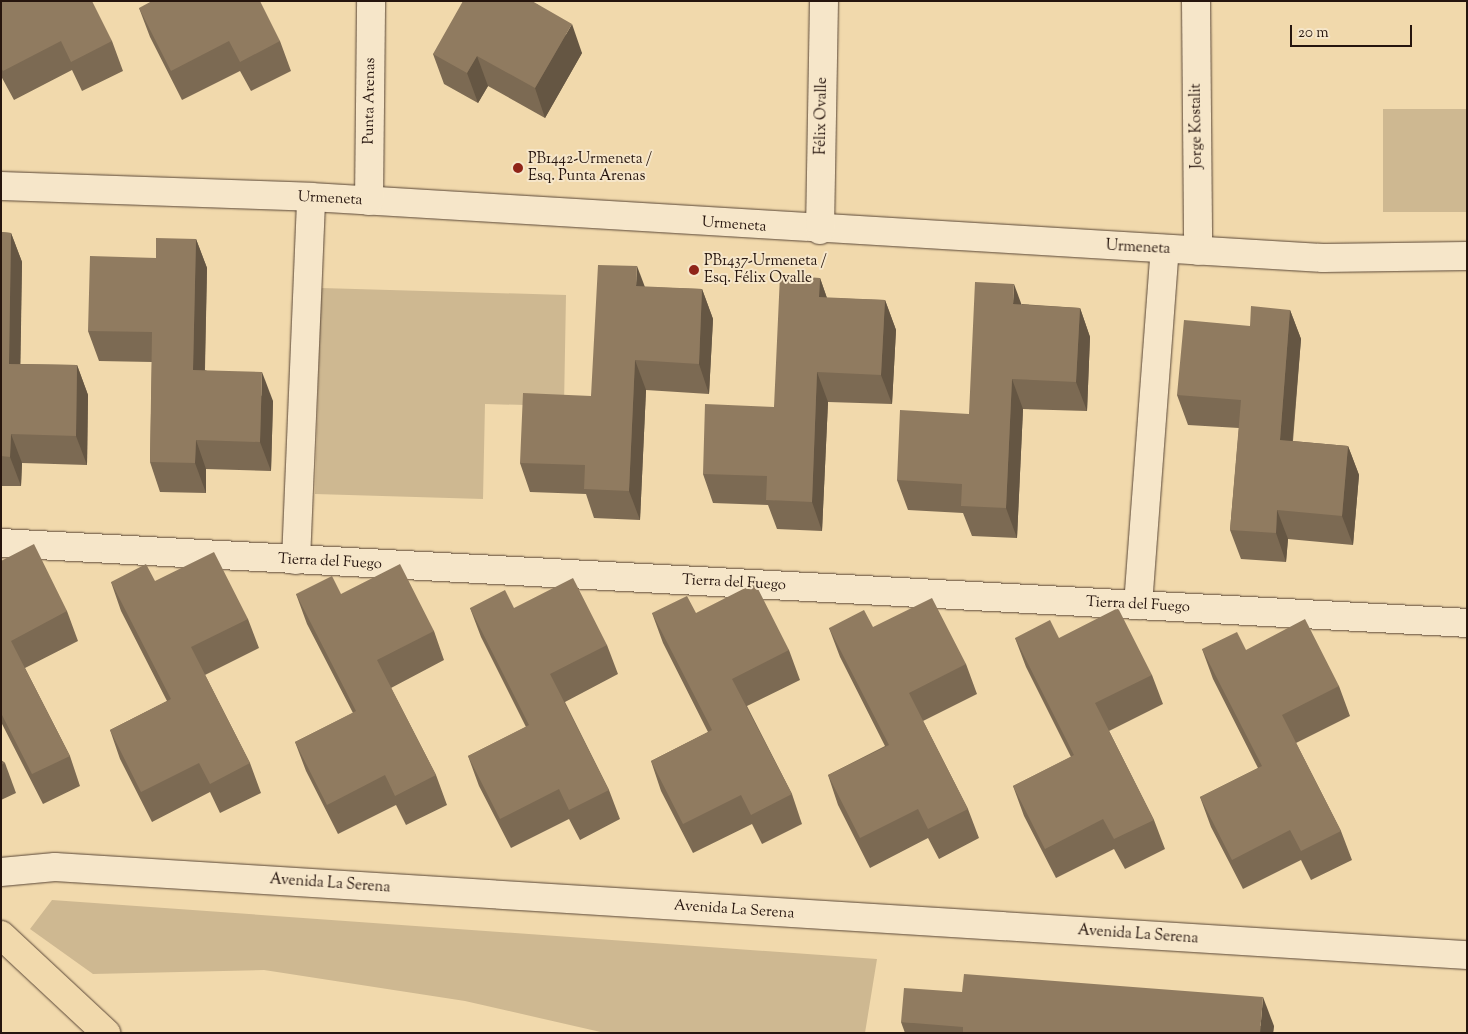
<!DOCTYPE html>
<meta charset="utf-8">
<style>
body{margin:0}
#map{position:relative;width:1468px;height:1034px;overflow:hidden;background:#f1d9ac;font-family:"Sorts Mill Goudy",serif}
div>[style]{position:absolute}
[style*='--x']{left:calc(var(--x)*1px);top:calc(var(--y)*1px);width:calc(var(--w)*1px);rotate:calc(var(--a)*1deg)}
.green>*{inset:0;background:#ceb891;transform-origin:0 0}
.roads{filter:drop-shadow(0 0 1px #594636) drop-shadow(0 0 1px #594636)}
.minor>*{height:28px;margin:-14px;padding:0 14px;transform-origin:14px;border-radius:14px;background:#f6e6c9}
.major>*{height:28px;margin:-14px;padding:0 14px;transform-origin:14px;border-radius:14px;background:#f1d9ac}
.wall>*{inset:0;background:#7c6a53}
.shaded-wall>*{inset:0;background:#655643}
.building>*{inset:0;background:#907b60}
.dots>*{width:14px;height:14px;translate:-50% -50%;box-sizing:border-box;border:2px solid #f6e6c9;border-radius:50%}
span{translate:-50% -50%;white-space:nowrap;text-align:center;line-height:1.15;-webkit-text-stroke:4px #f6e6c9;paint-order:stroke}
.street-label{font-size:15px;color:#26150e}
.poi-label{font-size:15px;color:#26150e}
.left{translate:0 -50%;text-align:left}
.frame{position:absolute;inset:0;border:2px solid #26150e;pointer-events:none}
.scale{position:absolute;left:1290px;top:25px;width:122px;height:22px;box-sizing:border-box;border:2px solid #26150e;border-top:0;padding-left:6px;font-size:15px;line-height:18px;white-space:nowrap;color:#26150e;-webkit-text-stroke:4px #f6e6c9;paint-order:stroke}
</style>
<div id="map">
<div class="green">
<i style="left:1467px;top:109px;width:103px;height:84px;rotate:90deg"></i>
<i style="clip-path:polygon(321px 288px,566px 295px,564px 406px,485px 404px,483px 499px,315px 494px)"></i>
<i style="clip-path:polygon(52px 900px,877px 959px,865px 1033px,605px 1033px,465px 1001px,264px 970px,93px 974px,30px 929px)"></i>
</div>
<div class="roads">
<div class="minor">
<i style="--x:1196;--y:1;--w:250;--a:89.5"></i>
<i style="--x:1;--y:186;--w:310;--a:2"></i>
<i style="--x:311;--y:197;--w:1014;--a:3.45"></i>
<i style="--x:1323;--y:258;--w:144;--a:-0.8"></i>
<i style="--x:369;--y:201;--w:200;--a:-89.4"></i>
<i style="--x:820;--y:230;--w:229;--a:-89"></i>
<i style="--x:1;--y:543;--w:1468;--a:3.12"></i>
<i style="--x:296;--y:560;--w:363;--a:-87.6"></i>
<i style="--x:1138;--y:605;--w:357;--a:-85.7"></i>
<i style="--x:1;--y:872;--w:54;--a:-5.3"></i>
<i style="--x:55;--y:867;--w:1415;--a:3.57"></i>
</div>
<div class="major">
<i style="--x:1;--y:935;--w:144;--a:43"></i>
</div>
</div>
<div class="wall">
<i style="clip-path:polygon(1px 1px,112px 41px,123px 71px,82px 91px,72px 70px,14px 100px,1px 76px)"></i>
<i style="clip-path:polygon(537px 4px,582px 53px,545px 118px,488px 86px,478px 103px,444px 84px,433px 54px)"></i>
<i style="clip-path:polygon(139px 8px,280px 41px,291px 71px,251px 91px,240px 71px,182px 100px,150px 37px)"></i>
<i style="clip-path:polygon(1px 232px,11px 233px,22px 262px,20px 364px,77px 365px,88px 395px,87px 465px,22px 463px,21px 486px,1px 486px)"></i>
<i style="clip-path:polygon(196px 239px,207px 268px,205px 370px,273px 401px,271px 471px,206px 469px,206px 493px,160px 492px,150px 462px,152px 362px,99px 361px,88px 331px,156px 258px)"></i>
<i style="clip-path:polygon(820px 278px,827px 298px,885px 300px,896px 330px,892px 404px,828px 402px,822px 531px,777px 529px,768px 505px,713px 503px,703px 474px,774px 407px)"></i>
<i style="clip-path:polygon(644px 287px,702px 289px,713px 319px,709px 394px,646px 390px,640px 520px,594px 518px,586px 494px,530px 492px,520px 463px,591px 396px)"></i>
<i style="clip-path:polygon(1022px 304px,1080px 308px,1090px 337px,1087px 411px,1023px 409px,1017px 538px,972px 536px,963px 513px,908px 510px,897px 480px,969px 414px)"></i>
<i style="clip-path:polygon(1290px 310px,1301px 339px,1293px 441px,1348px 446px,1359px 475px,1353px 545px,1288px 539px,1286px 562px,1241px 559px,1230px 530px,1239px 428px,1188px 425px,1177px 395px,1250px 326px)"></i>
<i style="clip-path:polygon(1px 561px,67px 611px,78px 641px,25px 668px,70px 756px,80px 786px,43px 804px,1px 722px)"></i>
<i style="clip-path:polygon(155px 581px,248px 619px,259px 648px,205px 675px,250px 763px,261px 793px,220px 813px,210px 792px,152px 822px,120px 759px,110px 730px,167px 701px,121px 611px,111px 582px)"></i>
<i style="clip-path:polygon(296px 594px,341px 594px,434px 631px,444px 660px,391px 688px,436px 775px,447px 805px,406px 825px,396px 805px,338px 834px,306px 771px,295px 742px,353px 713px,307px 624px)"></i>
<i style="clip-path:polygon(470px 608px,514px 608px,607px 645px,618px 674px,565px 702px,609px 790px,620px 819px,580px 840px,569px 819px,511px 848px,479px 786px,468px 756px,526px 727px,481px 637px)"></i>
<i style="clip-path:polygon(652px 613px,696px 613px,789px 650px,800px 680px,747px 706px,792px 794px,802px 824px,762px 844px,752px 824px,693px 853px,661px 791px,651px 761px,708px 732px,663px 643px)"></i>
<i style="clip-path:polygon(873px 627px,966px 664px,977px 694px,923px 721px,968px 809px,979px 838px,939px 859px,928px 838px,870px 868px,838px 805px,828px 775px,885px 746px,840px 657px,829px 628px)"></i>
<i style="clip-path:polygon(1015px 638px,1152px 675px,1163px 704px,1109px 731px,1154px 820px,1165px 849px,1125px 869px,1114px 849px,1056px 878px,1024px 816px,1013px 786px,1071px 757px,1026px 667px)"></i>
<i style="clip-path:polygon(1202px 649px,1246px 650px,1339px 686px,1350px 716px,1296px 743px,1341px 831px,1352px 860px,1311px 880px,1301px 860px,1243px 889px,1211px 827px,1200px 797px,1258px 768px,1213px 679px)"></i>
<i style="clip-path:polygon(1px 760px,5px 763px,16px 793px,1px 800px)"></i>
<i style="clip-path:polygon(901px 1022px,1274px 1026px,1273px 1033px,905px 1033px)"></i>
</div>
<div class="shaded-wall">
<i style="clip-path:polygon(572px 24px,582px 53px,545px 118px,535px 88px)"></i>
<i style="clip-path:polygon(477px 56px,488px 86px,478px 103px,467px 73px)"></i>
<i style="clip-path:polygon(11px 233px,22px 262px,20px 393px,9px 364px)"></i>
<i style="clip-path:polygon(196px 239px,207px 268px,204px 399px,193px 370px)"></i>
<i style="clip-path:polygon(637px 266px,648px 295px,636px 286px)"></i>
<i style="clip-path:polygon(820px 278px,830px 307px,819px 297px)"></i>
<i style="clip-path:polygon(1014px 284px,1025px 314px,1013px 304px)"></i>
<i style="clip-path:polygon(702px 289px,713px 319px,709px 394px,699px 364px)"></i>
<i style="clip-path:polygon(885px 300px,896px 330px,892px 404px,881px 375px)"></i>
<i style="clip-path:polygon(1080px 308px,1090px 337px,1087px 411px,1076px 382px)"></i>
<i style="clip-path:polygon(1290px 310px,1301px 339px,1290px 469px,1280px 440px)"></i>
<i style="clip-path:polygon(635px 360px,646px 390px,640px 520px,629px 491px)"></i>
<i style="clip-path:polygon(77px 365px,88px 395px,87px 465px,76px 436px)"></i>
<i style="clip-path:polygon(262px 372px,273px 401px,271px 471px,260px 442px)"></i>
<i style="clip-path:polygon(817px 372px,828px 402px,822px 531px,812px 502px)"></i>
<i style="clip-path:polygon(1012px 379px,1023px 409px,1017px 538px,1006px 508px)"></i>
<i style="clip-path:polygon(11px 434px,22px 463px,21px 486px,10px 457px)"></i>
<i style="clip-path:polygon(196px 440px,206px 469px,206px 493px,195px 463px)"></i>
<i style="clip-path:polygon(1348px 446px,1359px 475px,1353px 545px,1342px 516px)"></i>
<i style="clip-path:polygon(1277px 510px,1288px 539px,1286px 562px,1276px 533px)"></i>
<i style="clip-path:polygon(1263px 997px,1274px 1026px,1273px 1033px,1260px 1033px)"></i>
</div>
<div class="building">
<i style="clip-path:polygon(1px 1px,92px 1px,112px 41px,71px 62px,61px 41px,3px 71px,1px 68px)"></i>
<i style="clip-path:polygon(152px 1px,260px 1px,280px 41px,240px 62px,229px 41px,171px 71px,139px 8px)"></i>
<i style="clip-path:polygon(463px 1px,532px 1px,572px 24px,535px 88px,477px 56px,467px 73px,433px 54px)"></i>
<i style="clip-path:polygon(1px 232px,11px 233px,9px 364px,77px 365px,76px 436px,11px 434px,10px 457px,1px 456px)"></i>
<i style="clip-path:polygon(156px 238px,196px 239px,193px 370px,262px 372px,260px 442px,196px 440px,195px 463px,150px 462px,152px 332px,88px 331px,90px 256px,156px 258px)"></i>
<i style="clip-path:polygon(598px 265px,637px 266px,636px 286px,702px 289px,699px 364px,635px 360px,629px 491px,584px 489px,585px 465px,520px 463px,523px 393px,591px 396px)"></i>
<i style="clip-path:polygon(780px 275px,820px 278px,819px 297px,885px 300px,881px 375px,817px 372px,812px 502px,766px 500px,767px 476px,703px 474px,705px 404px,774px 407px)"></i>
<i style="clip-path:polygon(975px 282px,1014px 284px,1013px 304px,1080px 308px,1076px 382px,1012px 379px,1006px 508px,961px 506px,962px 484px,897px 480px,900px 410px,969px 414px)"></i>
<i style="clip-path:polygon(1251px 306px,1290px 310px,1280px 440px,1348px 446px,1342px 516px,1277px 510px,1276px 533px,1230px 530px,1241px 400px,1177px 395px,1184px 320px,1250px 326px)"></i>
<i style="clip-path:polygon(34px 544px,67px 611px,11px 641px,70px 756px,32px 774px,1px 713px,1px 561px)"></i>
<i style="clip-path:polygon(214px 552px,248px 619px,191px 647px,250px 763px,210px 784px,199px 763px,141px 792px,110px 730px,171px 699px,111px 582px,146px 564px,155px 581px)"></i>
<i style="clip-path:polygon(400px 564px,434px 631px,377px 660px,436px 775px,395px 796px,385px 775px,327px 805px,295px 742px,356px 711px,296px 594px,332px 576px,341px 594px)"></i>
<i style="clip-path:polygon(573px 578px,607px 645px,550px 674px,609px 790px,569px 810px,559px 789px,500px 819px,468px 756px,529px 725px,470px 608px,505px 590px,514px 608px)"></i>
<i style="clip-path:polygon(755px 583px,789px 650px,732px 679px,792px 794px,751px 815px,741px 795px,683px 824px,651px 761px,712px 730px,652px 613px,687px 596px,696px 613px)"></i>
<i style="clip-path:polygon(932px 598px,966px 664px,909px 693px,968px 809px,928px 829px,918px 809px,860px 838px,828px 775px,889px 745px,829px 628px,864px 610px,873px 627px)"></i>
<i style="clip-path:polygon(1118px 608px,1152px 675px,1095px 703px,1154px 820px,1114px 839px,1103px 819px,1045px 849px,1013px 786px,1074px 755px,1015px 638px,1050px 620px,1059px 638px)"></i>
<i style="clip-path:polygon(1305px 619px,1339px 686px,1282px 715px,1341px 831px,1301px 851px,1290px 830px,1232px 860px,1200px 797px,1262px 766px,1202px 649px,1237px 632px,1246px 650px)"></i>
<i style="clip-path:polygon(1px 760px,5px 763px,1px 765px)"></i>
<i style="clip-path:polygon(964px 974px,1263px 997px,1260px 1033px,963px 1033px,963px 1027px,901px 1022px,904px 988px,962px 992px)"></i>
</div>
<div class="dots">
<i style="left:518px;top:168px;background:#8f2418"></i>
<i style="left:694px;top:270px;background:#8f2418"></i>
</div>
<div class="street-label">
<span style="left:370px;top:101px;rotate:-89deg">Punta Arenas</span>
<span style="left:822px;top:116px;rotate:-89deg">Félix Ovalle</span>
<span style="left:1197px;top:126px;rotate:-91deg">Jorge Kostalit</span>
<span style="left:330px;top:199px;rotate:3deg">Urmeneta</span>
<span style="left:734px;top:225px;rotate:4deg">Urmeneta</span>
<span style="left:1138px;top:248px;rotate:3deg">Urmeneta</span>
<span style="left:330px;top:562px;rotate:3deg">Tierra del Fuego</span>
<span style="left:734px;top:583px;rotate:3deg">Tierra del Fuego</span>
<span style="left:1138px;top:605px;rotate:3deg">Tierra del Fuego</span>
<span style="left:330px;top:884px;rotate:4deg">Avenida La Serena</span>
<span style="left:734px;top:910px;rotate:4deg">Avenida La Serena</span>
<span style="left:1138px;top:935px;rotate:4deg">Avenida La Serena</span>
</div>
<div class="poi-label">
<span class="left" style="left:528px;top:168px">PB1442-Urmeneta /<br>Esq. Punta Arenas</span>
<span class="left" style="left:704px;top:270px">PB1437-Urmeneta /<br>Esq. Félix Ovalle</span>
</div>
<div class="frame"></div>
<div class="scale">20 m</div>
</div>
